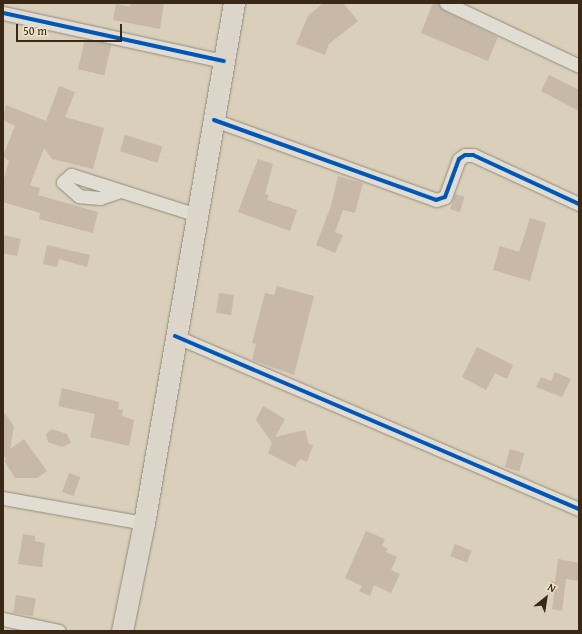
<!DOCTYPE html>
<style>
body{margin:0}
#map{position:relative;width:582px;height:634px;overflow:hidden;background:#d9cfba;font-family:"Gentium Book Plus",serif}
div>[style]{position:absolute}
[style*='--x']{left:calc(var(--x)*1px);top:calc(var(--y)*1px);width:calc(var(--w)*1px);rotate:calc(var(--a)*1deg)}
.building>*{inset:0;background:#c7b8a8;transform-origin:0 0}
.roads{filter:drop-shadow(0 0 1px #928a7b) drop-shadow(0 0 1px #928a7b)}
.minor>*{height:13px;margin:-6.5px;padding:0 6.5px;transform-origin:6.5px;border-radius:6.5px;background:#e2ddd2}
.primary>*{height:21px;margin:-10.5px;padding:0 10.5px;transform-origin:10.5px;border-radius:10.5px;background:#dcd6ca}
.cycleway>*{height:4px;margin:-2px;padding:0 2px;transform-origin:2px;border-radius:2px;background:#0057b8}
span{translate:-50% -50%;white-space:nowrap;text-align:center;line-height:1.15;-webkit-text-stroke:3.5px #efe3ca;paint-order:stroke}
.frame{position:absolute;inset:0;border:4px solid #392815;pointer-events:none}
.north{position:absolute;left:526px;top:578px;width:40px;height:40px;-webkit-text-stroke:3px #efe3ca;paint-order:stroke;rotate:30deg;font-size:11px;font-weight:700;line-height:16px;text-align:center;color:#392815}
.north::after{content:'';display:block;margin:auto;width:14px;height:18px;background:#392815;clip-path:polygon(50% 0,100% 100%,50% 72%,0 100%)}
.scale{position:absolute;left:16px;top:24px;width:106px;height:18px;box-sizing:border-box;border:2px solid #392815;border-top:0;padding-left:5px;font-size:12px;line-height:14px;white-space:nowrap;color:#392815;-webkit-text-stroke:3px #efe3ca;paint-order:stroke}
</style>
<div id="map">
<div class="building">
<i style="clip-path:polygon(131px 3px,164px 3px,160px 29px,113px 20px,116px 4px,130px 7px)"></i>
<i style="clip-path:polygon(323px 3px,343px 3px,358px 21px,329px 44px,325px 55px,296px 44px,308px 16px)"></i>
<i style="clip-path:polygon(433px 3px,438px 3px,443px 10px,498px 37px,488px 61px,421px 33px)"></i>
<i style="left:85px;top:39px;width:27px;height:31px;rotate:13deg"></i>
<i style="clip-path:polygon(549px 75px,579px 90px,579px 111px,541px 91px)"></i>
<i style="clip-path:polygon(59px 86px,75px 92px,65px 117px,104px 128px,93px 169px,52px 159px,44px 148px,30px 185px,40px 188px,38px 195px,98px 212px,93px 233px,39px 219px,40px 213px,3px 202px,3px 182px,9px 161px,3px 156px,15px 126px,3px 120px,6px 105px,46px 121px)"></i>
<i style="left:125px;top:135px;width:39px;height:17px;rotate:17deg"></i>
<i style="clip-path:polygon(258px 159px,273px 164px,265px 194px,269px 195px,267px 200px,297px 210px,290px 231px,238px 212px)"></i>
<i style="clip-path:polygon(338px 176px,363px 183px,355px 213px,343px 210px,335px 232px,343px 235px,335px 253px,316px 245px,331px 206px)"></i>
<i style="left:455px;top:194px;width:10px;height:16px;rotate:17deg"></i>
<i style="clip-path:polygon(530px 218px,546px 223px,530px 281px,493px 270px,500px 246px,519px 252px)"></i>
<i style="clip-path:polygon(3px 235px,21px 239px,17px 256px,3px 253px)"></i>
<i style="clip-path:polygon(47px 245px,90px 255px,87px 267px,59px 259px,57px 267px,43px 264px)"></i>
<i style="clip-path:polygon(277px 286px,314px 296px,294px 375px,252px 360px,256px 344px,252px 343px,265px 293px,274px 295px)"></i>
<i style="left:219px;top:293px;width:15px;height:20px;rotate:8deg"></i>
<i style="clip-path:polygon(477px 347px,513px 365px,507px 379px,495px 373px,486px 390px,462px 377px)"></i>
<i style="clip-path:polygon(555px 372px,571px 379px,562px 397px,536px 387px,541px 377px,551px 381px)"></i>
<i style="clip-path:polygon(62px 388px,119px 402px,118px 409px,123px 410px,122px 416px,134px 420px,129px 446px,90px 437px,95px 414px,58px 406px)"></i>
<i style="clip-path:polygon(263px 406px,285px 419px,275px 437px,305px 430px,309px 444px,313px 445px,307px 462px,300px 459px,295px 467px,268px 453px,272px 443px,256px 420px)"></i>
<i style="clip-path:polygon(3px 411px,14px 426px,10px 449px,24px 439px,47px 471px,37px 478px,15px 478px,5px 462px,6px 457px,3px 457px)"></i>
<i style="clip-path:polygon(52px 429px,67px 434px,71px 443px,62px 447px,48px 442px,46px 434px)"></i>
<i style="left:510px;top:449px;width:15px;height:19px;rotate:16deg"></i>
<i style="left:69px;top:473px;width:12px;height:20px;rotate:20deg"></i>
<i style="clip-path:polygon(366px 531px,385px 539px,382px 546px,388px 549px,386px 552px,397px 557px,391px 570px,400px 574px,391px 593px,374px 585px,370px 596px,359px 591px,362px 586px,345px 578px)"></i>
<i style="clip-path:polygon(23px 534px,35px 536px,35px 541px,45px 543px,42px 567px,18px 564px)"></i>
<i style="left:455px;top:544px;width:18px;height:13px;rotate:22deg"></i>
<i style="clip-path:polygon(558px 559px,579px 563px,579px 581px,566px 579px,562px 611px,552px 609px,554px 594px,549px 593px,550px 581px,555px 582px)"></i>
<i style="left:16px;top:595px;width:20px;height:18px;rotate:9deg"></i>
</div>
<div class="roads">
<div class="minor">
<i style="--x:446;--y:3;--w:147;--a:25.3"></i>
<i style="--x:3;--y:13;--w:226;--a:12.3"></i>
<i style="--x:214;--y:120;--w:236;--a:19.8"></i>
<i style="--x:436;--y:200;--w:9;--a:-18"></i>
<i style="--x:445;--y:197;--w:40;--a:-69.8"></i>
<i style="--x:459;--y:159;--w:7;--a:-34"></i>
<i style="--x:465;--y:155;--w:8;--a:0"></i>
<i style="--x:473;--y:155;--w:117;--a:24.8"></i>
<i style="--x:120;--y:191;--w:21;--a:161"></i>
<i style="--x:100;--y:198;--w:21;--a:-175"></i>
<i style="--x:79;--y:196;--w:21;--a:-139"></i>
<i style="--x:63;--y:182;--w:11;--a:-41"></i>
<i style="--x:71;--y:175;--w:132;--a:17.6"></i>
<i style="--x:175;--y:336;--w:439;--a:23.2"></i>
<i style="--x:3;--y:498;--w:143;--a:10.1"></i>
<i style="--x:3;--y:619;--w:57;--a:12.1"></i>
</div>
<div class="primary">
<i style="--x:122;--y:631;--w:110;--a:-78.5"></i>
<i style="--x:144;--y:523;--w:528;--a:-80.18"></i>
</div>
</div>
<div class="cycleway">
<i style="--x:3;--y:13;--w:226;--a:12.3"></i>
<i style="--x:214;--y:120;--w:236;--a:19.8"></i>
<i style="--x:436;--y:200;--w:9;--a:-18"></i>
<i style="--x:445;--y:197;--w:40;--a:-69.8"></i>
<i style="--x:459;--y:159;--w:7;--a:-34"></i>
<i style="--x:465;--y:155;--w:8;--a:0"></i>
<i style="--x:473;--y:155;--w:117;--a:24.8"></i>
<i style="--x:175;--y:336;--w:439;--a:23.2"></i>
</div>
<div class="frame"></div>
<div class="north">N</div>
<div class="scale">50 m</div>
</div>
